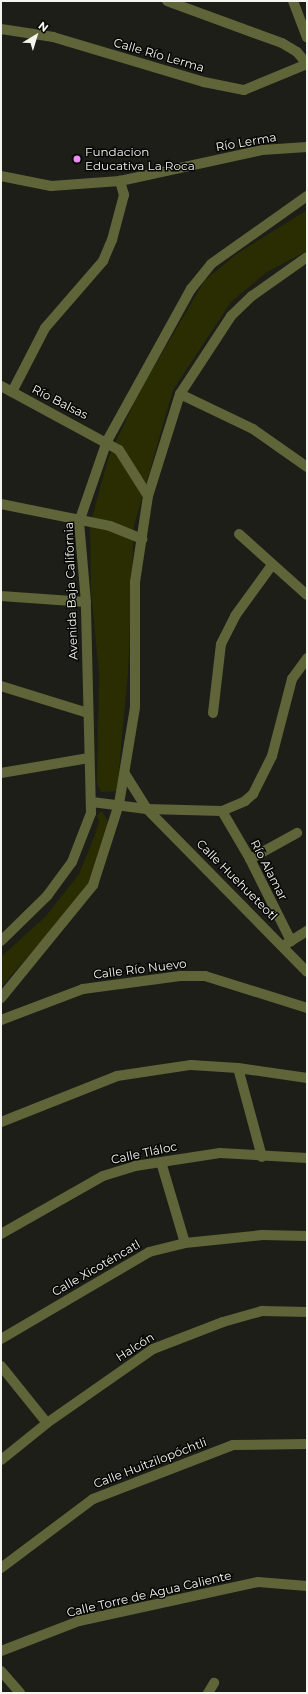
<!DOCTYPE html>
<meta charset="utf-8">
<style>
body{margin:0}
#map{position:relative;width:308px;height:1694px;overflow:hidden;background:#1d1e17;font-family:Montserrat,sans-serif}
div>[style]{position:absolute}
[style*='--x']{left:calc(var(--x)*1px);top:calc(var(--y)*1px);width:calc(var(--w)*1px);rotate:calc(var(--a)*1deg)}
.green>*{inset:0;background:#292d01}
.minor>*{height:10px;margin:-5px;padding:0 5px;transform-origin:5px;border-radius:5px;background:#5f6539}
.dots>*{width:11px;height:11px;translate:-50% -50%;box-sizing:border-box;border:2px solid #070805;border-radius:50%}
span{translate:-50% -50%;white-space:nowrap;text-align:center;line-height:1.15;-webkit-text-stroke:3px #070805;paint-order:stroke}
.street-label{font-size:12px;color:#f4f5ef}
.poi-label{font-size:12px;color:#f4f5ef}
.left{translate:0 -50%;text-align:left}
.frame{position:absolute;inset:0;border:2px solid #f4f5ef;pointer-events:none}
.north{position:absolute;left:16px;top:16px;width:40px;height:40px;-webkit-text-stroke:3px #070805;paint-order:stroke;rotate:38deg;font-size:11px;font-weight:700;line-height:16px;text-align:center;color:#f4f5ef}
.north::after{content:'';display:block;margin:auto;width:14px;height:18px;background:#f4f5ef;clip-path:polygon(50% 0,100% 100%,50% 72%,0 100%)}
</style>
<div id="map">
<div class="green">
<i style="clip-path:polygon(307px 210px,307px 251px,267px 272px,231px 302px,173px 390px,134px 526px,128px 673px,117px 791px,101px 792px,97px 784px,99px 674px,91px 591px,90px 525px,108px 459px,139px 392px,205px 280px,238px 253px)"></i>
<i style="clip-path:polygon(102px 811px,109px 823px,89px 887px,1px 987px,1px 957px,46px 916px,79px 874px,95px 835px,99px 821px,97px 815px)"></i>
</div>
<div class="minor">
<i style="--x:167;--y:1;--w:122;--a:20.1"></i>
<i style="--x:282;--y:43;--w:17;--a:31"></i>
<i style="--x:297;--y:52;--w:16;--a:50"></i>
<i style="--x:293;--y:1;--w:39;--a:69"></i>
<i style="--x:1;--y:29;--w:53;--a:8.7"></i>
<i style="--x:53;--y:37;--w:158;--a:16.6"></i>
<i style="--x:204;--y:82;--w:41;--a:11.3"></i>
<i style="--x:244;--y:90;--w:68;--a:-22.4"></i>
<i style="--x:1;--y:176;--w:51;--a:11.3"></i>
<i style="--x:51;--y:186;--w:69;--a:-4.1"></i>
<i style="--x:120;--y:181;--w:145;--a:-12.3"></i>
<i style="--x:262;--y:150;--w:45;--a:-3.8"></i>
<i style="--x:1;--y:386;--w:134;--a:28.5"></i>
<i style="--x:119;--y:450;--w:54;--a:57.8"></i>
<i style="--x:12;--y:392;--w:72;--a:-62.7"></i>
<i style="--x:45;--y:328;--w:89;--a:-49.1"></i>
<i style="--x:103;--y:261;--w:23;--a:-67"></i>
<i style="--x:112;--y:240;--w:47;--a:-75.1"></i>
<i style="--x:124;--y:195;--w:15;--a:-106"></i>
<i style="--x:180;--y:394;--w:81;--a:25.6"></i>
<i style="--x:253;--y:429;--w:66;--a:35.1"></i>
<i style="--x:1;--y:504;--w:111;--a:11.4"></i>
<i style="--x:110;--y:526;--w:35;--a:22"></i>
<i style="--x:239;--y:534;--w:91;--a:41.9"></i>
<i style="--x:1;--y:596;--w:85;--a:4"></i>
<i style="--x:1;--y:686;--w:91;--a:17.2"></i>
<i style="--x:213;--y:713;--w:69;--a:-83.4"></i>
<i style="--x:221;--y:644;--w:31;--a:-63"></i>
<i style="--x:235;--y:616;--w:63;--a:-54"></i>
<i style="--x:1;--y:773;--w:89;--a:-9.7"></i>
<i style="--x:125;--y:774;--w:41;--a:57.8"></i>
<i style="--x:147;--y:809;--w:228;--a:45.5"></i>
<i style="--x:92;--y:802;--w:55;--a:7.3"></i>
<i style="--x:147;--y:809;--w:75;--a:1.5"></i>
<i style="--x:222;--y:811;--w:25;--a:-23"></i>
<i style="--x:245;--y:801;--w:11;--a:-41"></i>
<i style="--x:253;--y:794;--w:42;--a:-63.4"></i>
<i style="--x:272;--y:756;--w:80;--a:-75.4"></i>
<i style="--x:292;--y:679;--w:26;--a:-54"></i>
<i style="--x:222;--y:811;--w:56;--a:59.7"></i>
<i style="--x:250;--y:859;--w:92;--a:63.4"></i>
<i style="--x:250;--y:859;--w:54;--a:-29"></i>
<i style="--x:1;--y:941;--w:64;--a:-44.4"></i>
<i style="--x:47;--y:896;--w:42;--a:-53.7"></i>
<i style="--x:72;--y:862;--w:53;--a:-68.8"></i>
<i style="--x:91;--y:813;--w:211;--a:-91.4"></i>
<i style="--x:86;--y:602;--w:80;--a:-95"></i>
<i style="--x:79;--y:522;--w:86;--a:-70.9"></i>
<i style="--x:107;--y:441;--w:174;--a:-61.1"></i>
<i style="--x:191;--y:289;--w:32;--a:-51"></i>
<i style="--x:211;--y:264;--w:118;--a:-35.3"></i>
<i style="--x:286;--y:944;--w:25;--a:-32"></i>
<i style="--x:1;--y:998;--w:146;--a:-50.8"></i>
<i style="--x:93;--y:885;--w:85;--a:-72.2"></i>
<i style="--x:119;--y:804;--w:98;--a:-80.6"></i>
<i style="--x:135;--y:707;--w:125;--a:-90"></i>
<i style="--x:135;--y:582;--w:87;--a:-81.4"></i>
<i style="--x:148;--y:496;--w:107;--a:-72.6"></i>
<i style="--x:180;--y:394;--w:93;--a:-56.8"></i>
<i style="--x:231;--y:316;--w:29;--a:-44"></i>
<i style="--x:252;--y:296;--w:67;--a:-35.3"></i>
<i style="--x:1;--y:1020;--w:88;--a:-20.7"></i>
<i style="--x:83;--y:989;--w:98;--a:-7.6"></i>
<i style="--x:180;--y:976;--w:25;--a:0"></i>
<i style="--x:205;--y:976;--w:107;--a:17.4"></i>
<i style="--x:238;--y:1068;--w:92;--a:74.9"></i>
<i style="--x:1;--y:1122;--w:125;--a:-21.6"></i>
<i style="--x:117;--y:1076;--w:75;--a:-8.5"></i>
<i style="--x:191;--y:1065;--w:47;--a:3.7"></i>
<i style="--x:238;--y:1068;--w:70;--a:8.2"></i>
<i style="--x:161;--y:1162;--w:84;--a:73.5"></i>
<i style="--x:1;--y:1234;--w:117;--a:-29.6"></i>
<i style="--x:103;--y:1176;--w:34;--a:-17"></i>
<i style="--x:135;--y:1166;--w:86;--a:-8.7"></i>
<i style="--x:220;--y:1153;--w:87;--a:3.3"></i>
<i style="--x:1;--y:1339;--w:172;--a:-30.4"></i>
<i style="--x:149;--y:1252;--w:37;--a:-14"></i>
<i style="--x:185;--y:1243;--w:78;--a:-5.9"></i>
<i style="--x:263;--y:1235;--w:44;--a:1.3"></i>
<i style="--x:1;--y:1366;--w:73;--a:51.1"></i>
<i style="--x:1;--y:1460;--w:59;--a:-38.8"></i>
<i style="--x:47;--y:1423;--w:129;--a:-34.9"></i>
<i style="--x:153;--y:1349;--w:75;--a:-21.1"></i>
<i style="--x:223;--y:1322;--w:41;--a:-15.8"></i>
<i style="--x:262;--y:1311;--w:45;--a:1.3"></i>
<i style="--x:1;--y:1568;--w:115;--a:-36.9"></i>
<i style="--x:93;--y:1499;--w:150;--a:-21.1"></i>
<i style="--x:233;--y:1445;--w:74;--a:-0.8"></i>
<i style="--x:1;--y:1651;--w:84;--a:-21"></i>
<i style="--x:79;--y:1621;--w:183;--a:-12.3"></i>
<i style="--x:258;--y:1582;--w:49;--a:4.7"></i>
<i style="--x:1;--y:1671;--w:29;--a:49"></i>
<i style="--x:208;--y:1693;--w:12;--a:-59"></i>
</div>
<div class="dots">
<i style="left:77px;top:159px;background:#ef8bf6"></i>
</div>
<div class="street-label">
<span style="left:159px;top:55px;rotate:16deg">Calle Río Lerma</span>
<span style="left:246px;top:142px;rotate:-10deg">Río Lerma</span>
<span style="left:60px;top:402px;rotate:27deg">Río Balsas</span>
<span style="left:71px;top:591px;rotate:-92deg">Avenida Baja California</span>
<span style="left:269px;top:870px;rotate:63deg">Río Alamar</span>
<span style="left:237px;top:880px;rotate:45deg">Calle Huehueteotl</span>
<span style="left:140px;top:969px;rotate:-7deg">Calle Río Nuevo</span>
<span style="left:144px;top:1153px;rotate:-12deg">Calle Tláloc</span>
<span style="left:96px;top:1268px;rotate:-30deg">Calle Xicoténcatl</span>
<span style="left:135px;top:1347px;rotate:-32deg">Halcón</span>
<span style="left:150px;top:1463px;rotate:-21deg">Calle Huitzilopóchtli</span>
<span style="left:149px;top:1594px;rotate:-13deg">Calle Torre de Agua Caliente</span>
</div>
<div class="poi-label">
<span class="left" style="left:85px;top:159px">Fundacion<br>Educativa La Roca</span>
</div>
<div class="frame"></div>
<div class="north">N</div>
</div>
